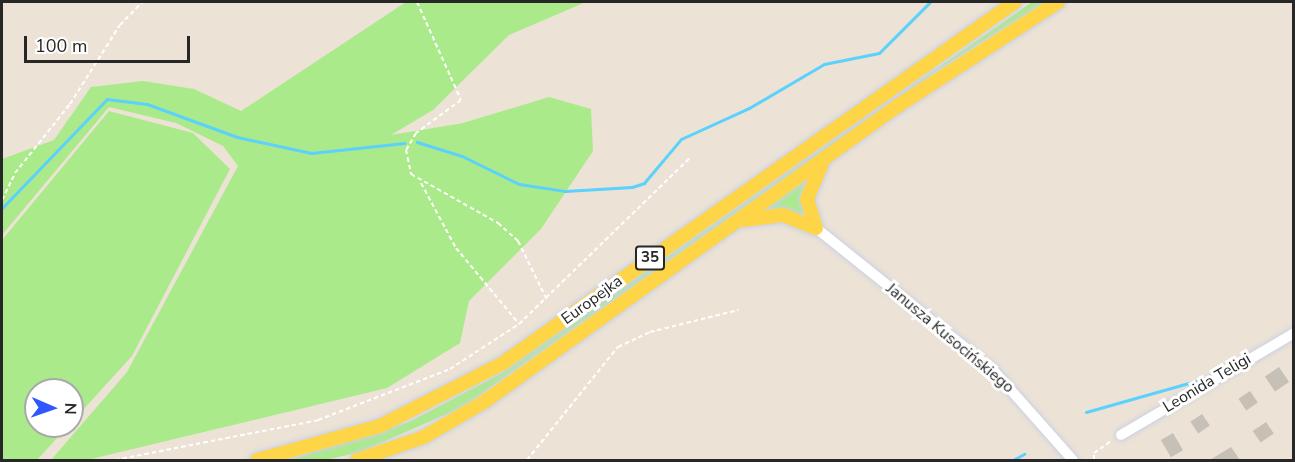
<!DOCTYPE html>
<meta charset="utf-8">
<style>
body{margin:0}
#map{position:relative;width:1295px;height:462px;overflow:hidden;background:#ece3d6;font-family:"Nunito Sans",sans-serif}
div>[style]{position:absolute}
[style*='--x']{left:calc(var(--x)*1px);top:calc(var(--y)*1px);width:calc(var(--w)*1px);rotate:calc(var(--a)*1deg)}
.green>*{inset:0;background:#abea8b}
.stream>*{height:3px;margin:-1.5px;padding:0 1.5px;transform-origin:1.5px;border-radius:1.5px;background:#5bd1fc}
.building>*{inset:0;background:#c7c0b6;transform-origin:0 0}
.path>*{height:2px;margin-top:-1px;transform-origin:0;background:repeating-linear-gradient(90deg,#fff 0 4.5px,transparent 0 7.5px)}
.roads{filter:drop-shadow(0 0 2px #cbd0e3) drop-shadow(0 0 2px #cbd0e3)}
.minor>*{height:10px;margin:-5px;padding:0 5px;transform-origin:5px;border-radius:5px;background:#fff}
.major>*{height:14px;margin:-7px;padding:0 7px;transform-origin:7px;border-radius:7px;background:#ffd548}
span{translate:-50% -50%;white-space:nowrap;text-align:center;line-height:1.15;-webkit-text-stroke:6px #fff;paint-order:stroke}
.shield-label span{padding:2px 4px;background:#fff;border:2px solid;border-radius:4px;-webkit-text-stroke-width:0}
.shield-label{font-size:15px;color:#272727;font-weight:700}
.street-label{font-size:16px;color:#272727}
.frame{position:absolute;inset:0;border:3px solid #272727;pointer-events:none}
.north{position:absolute;left:24px;top:378px;width:60px;height:60px;box-sizing:border-box;background:#fff;border:2px solid #a9a9a9;border-radius:50%;rotate:92deg;font-size:16px;font-weight:700;line-height:24px;text-align:center;color:#272727}
.north::after{content:'';display:block;margin:auto;width:21px;height:27px;background:#3056ff;clip-path:polygon(50% 0,100% 100%,50% 72%,0 100%)}
.scale{position:absolute;left:24px;top:36px;width:166px;height:27px;box-sizing:border-box;border:3px solid #272727;border-top:0;padding-left:8px;font-size:18px;line-height:21px;white-space:nowrap;color:#272727;-webkit-text-stroke:4px #fff;paint-order:stroke}
</style>
<div id="map">
<div class="green">
<i style="clip-path:polygon(406px 2px,586px 2px,509px 35px,433px 110px,391px 135px,463px 123px,549px 97px,591px 109px,593px 151px,541px 229px,469px 301px,460px 343px,387px 388px,87px 460px,51px 460px,127px 372px,238px 166px,223px 146px,176px 123px,109px 107px,2px 235px,2px 159px,54px 140px,91px 87px,143px 81px,194px 89px,241px 111px)"></i>
<i style="clip-path:polygon(1032px 2px,1045px 2px,936px 71px,463px 407px,360px 452px,326px 460px,288px 460px,409px 422px,498px 375px)"></i>
<i style="clip-path:polygon(109px 111px,193px 133px,230px 169px,132px 356px,72px 422px,72px 390px,36px 390px,36px 426px,68px 426px,37px 460px,2px 460px,2px 240px)"></i>
<i style="clip-path:polygon(804px 182px,803px 215px,768px 209px,768px 207px)"></i>
</div>
<div class="stream">
<i style="--x:417;--y:142;--w:47;--a:17.3"></i>
<i style="--x:462;--y:156;--w:64;--a:26.2"></i>
<i style="--x:519;--y:184;--w:47;--a:8.7"></i>
<i style="--x:565;--y:191;--w:67;--a:-3.4"></i>
<i style="--x:632;--y:187;--w:13;--a:-18"></i>
<i style="--x:644;--y:183;--w:57;--a:-49.9"></i>
<i style="--x:681;--y:139;--w:75;--a:-24.5"></i>
<i style="--x:749;--y:108;--w:87;--a:-30.4"></i>
<i style="--x:824;--y:64;--w:56;--a:-11.3"></i>
<i style="--x:879;--y:53;--w:72;--a:-45"></i>
<i style="--x:2;--y:208;--w:151;--a:-46.1"></i>
<i style="--x:107;--y:99;--w:40;--a:7.1"></i>
<i style="--x:147;--y:104;--w:96;--a:20.1"></i>
<i style="--x:237;--y:137;--w:76;--a:12.2"></i>
<i style="--x:311;--y:153;--w:94;--a:-6.1"></i>
<i style="--x:1086;--y:412;--w:125;--a:-15.8"></i>
<i style="--x:1206;--y:378;--w:41;--a:-29.1"></i>
<i style="--x:1013;--y:460;--w:13;--a:-29"></i>
</div>
<div class="building">
<i style="left:1279px;top:367px;width:18px;height:17px;rotate:56deg"></i>
<i style="left:1250px;top:391px;width:14px;height:14px;rotate:56deg"></i>
<i style="left:1202px;top:414px;width:14px;height:14px;rotate:56deg"></i>
<i style="left:1266px;top:422px;width:14px;height:16px;rotate:56deg"></i>
<i style="left:1173px;top:433px;width:20px;height:14px;rotate:60deg"></i>
<i style="clip-path:polygon(1231px 447px,1240px 460px,1210px 460px)"></i>
</div>
<div class="path">
<i style="--x:417;--y:2;--w:107;--a:65.8"></i>
<i style="--x:461;--y:100;--w:56;--a:143.7"></i>
<i style="--x:416;--y:133;--w:20;--a:120"></i>
<i style="--x:406;--y:150;--w:25;--a:78"></i>
<i style="--x:411;--y:174;--w:100;--a:29.4"></i>
<i style="--x:498;--y:223;--w:27;--a:42"></i>
<i style="--x:518;--y:241;--w:66;--a:63.8"></i>
<i style="--x:421;--y:183;--w:74;--a:61.7"></i>
<i style="--x:456;--y:248;--w:99;--a:50.3"></i>
<i style="--x:2;--y:200;--w:30;--a:-64"></i>
<i style="--x:15;--y:173;--w:88;--a:-51.4"></i>
<i style="--x:70;--y:104;--w:93;--a:-57.7"></i>
<i style="--x:120;--y:25;--w:32;--a:-46"></i>
<i style="--x:115;--y:460;--w:207;--a:-11.1"></i>
<i style="--x:318;--y:420;--w:142;--a:-21.1"></i>
<i style="--x:450;--y:369;--w:82;--a:-33.1"></i>
<i style="--x:519;--y:324;--w:240;--a:-44.2"></i>
<i style="--x:527;--y:460;--w:145;--a:-51.2"></i>
<i style="--x:618;--y:347;--w:35;--a:-25"></i>
<i style="--x:650;--y:332;--w:91;--a:-14"></i>
<i style="--x:1094;--y:460;--w:7;--a:-90"></i>
<i style="--x:1094;--y:453;--w:21;--a:-35"></i>
</div>
<div class="roads">
<div class="minor">
<i style="--x:816;--y:228;--w:227;--a:38.7"></i>
<i style="--x:993;--y:370;--w:120;--a:48.4"></i>
<i style="--x:1121;--y:435;--w:201;--a:-30.5"></i>
</div>
<div class="major">
<i style="--x:743;--y:220;--w:40;--a:-7.1"></i>
<i style="--x:783;--y:215;--w:35;--a:22"></i>
<i style="--x:816;--y:228;--w:30;--a:-107"></i>
<i style="--x:807;--y:199;--w:38;--a:-67"></i>
<i style="--x:257;--y:460;--w:128;--a:-15.5"></i>
<i style="--x:380;--y:426;--w:138;--a:-27.1"></i>
<i style="--x:503;--y:363;--w:626;--a:-35.19"></i>
<i style="--x:357;--y:460;--w:71;--a:-18.9"></i>
<i style="--x:424;--y:437;--w:69;--a:-30.3"></i>
<i style="--x:484;--y:402;--w:507;--a:-35.6"></i>
<i style="--x:896;--y:107;--w:193;--a:-32.9"></i>
</div>
</div>
<div class="shield-label">
<span style="left:650px;top:258px">35</span>
</div>
<div class="street-label">
<span style="left:592px;top:300px;rotate:-36deg">Europejka</span>
<span style="left:950px;top:338px;rotate:40deg">Janusza Kusocińskiego</span>
<span style="left:1207px;top:383px;rotate:-31deg">Leonida Teligi</span>
</div>
<div class="frame"></div>
<div class="north">N</div>
<div class="scale">100 m</div>
</div>
